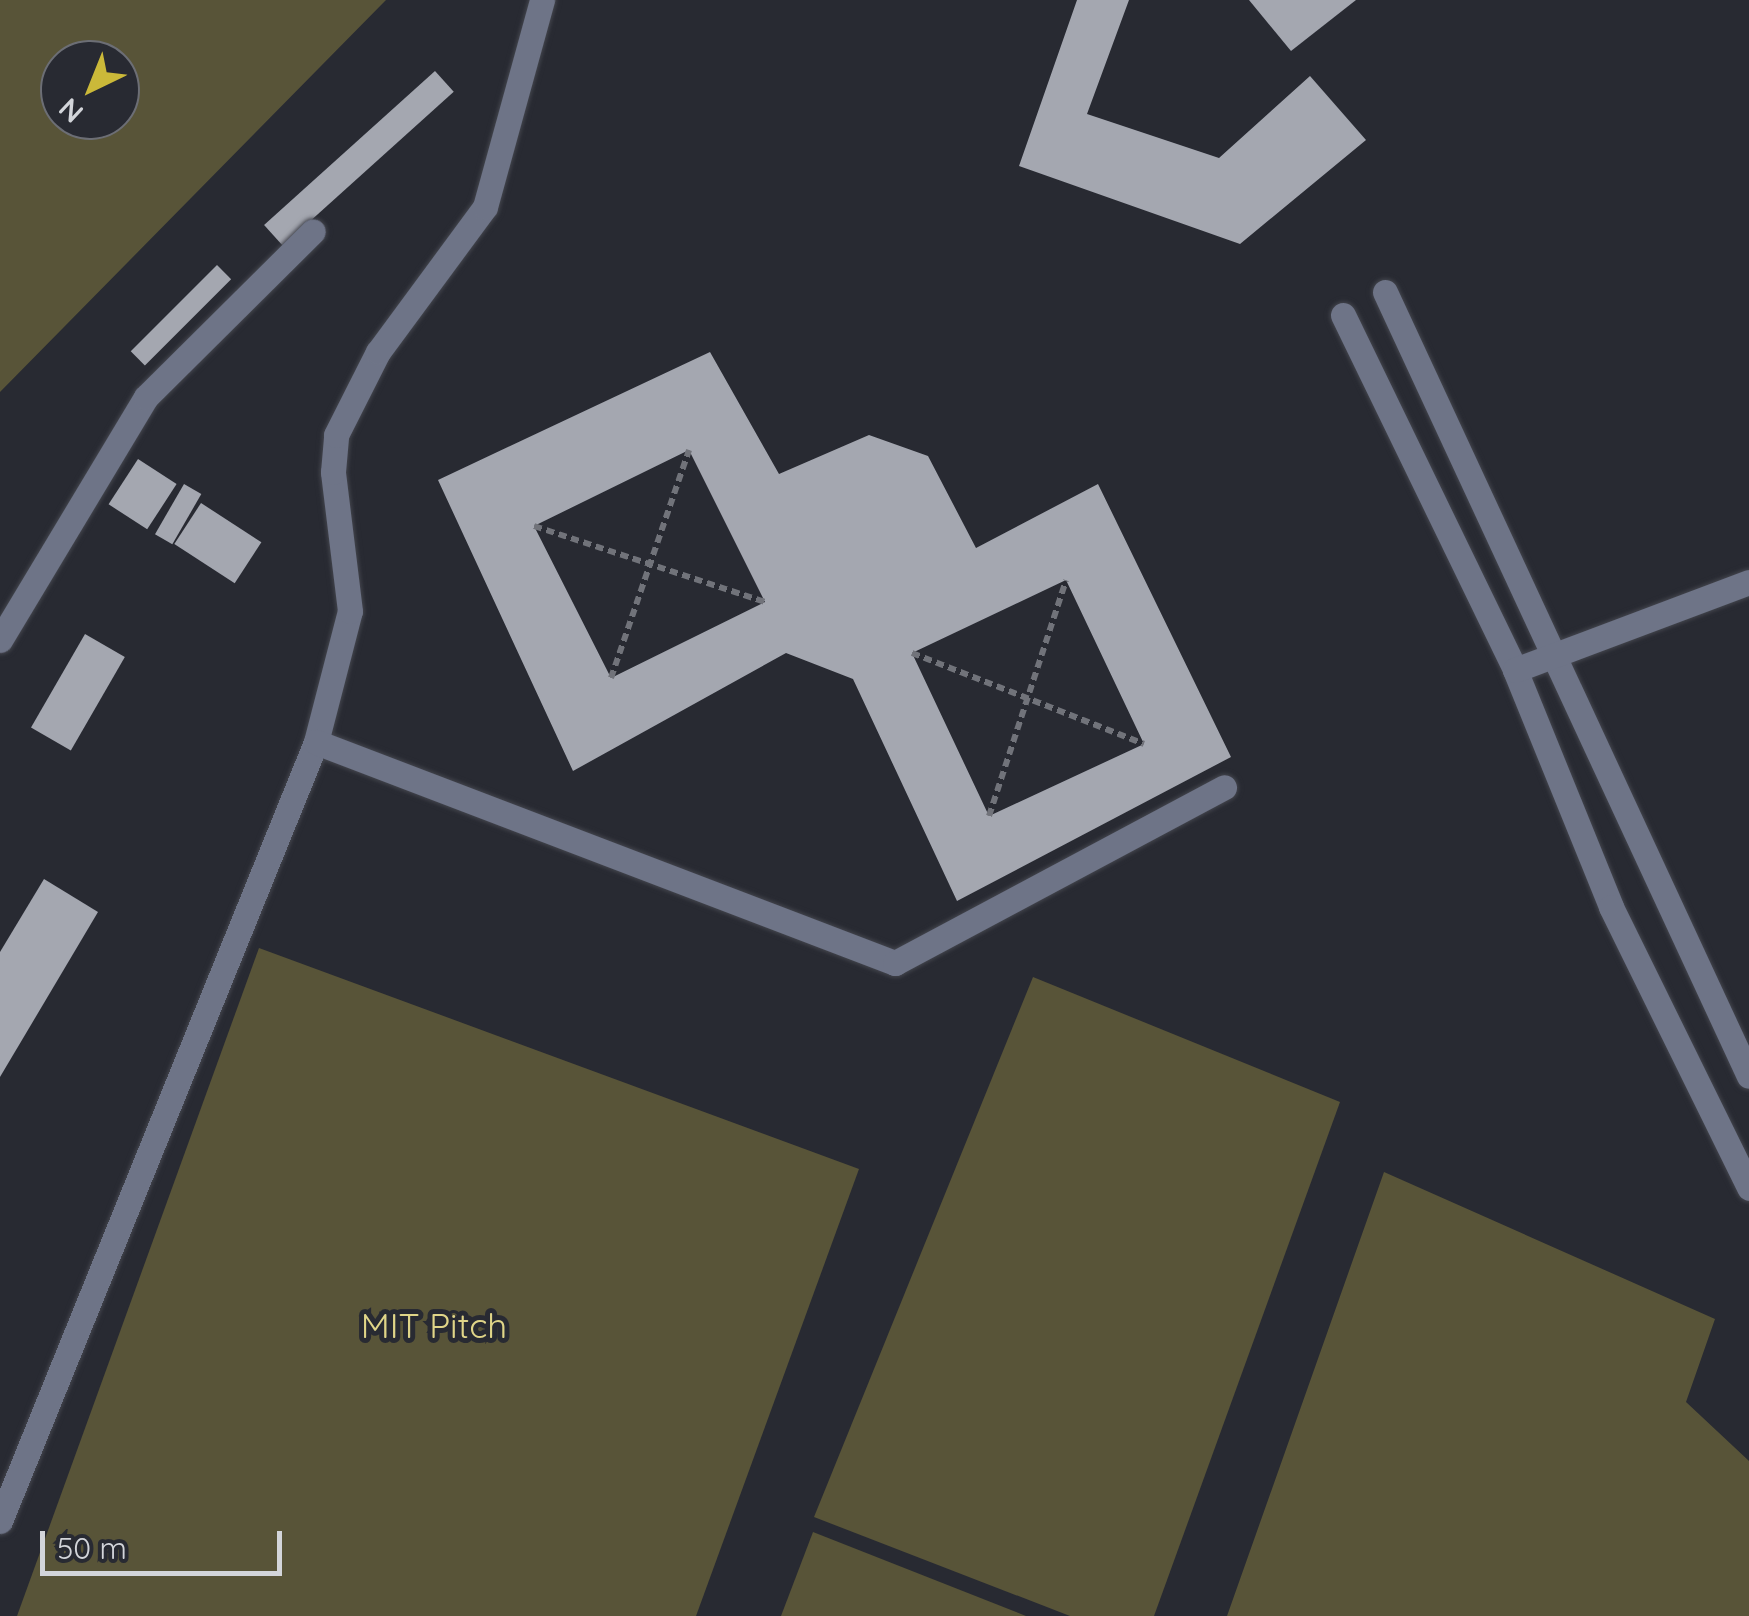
<!DOCTYPE html>
<style>
body{margin:0}
#map{position:relative;width:1749px;height:1616px;overflow:hidden;background:#282a32;font-family:Quicksand,sans-serif}
div>[style]{position:absolute}
[style*='--x']{left:calc(var(--x)*1px);top:calc(var(--y)*1px);width:calc(var(--w)*1px);rotate:calc(var(--a)*1deg)}
.green>*{inset:0;background:#585438}
.building>*{inset:0;background:#a4a7b0;transform-origin:0 0}
.path>*{height:6px;margin-top:-3px;transform-origin:0;background:repeating-linear-gradient(90deg,#71737a 0 8px,transparent 0 13px)}
.roads{filter:drop-shadow(0 0 2px #43454d) drop-shadow(0 0 2px #43454d)}
.minor>*{height:25px;margin:-12.5px;padding:0 12.5px;transform-origin:12.5px;border-radius:12.5px;background:#6e7487}
span{translate:-50% -50%;white-space:nowrap;text-align:center;line-height:1.15;-webkit-text-stroke:10px #282a32;paint-order:stroke}
.park-label{font-size:35px;color:#e0d588}
.north{position:absolute;left:40px;top:40px;width:100px;height:100px;box-sizing:border-box;background:#282a32;border:2px solid #6c6e75;border-radius:50%;rotate:223deg;font-size:28px;font-weight:700;line-height:40px;text-align:center;color:#d3d5da}
.north::after{content:'';display:block;margin:auto;width:35px;height:45px;background:#cbb939;clip-path:polygon(50% 0,100% 100%,50% 72%,0 100%)}
.scale{position:absolute;left:40px;top:1531px;width:242px;height:45px;box-sizing:border-box;border:5px solid #d3d5da;border-top:0;padding-left:12px;font-size:30px;line-height:35px;white-space:nowrap;color:#d3d5da;-webkit-text-stroke:8px #282a32;paint-order:stroke}
</style>
<div id="map">
<div class="green">
<i style="clip-path:polygon(evenodd,0 0,386px 0,0 392px,0 0,60px 60px,120px 60px,120px 120px,60px 120px,60px 60px)"></i>
<i style="clip-path:polygon(259px 948px,859px 1169px,696px 1616px,17px 1616px)"></i>
<i style="clip-path:polygon(1033px 977px,1340px 1102px,1154px 1616px,1070px 1616px,814px 1517px)"></i>
<i style="clip-path:polygon(1384px 1172px,1715px 1319px,1686px 1402px,1749px 1461px,1749px 1616px,1227px 1616px)"></i>
<i style="clip-path:polygon(813px 1532px,1026px 1616px,781px 1616px)"></i>
</div>
<div class="building">
<i style="clip-path:polygon(1077px 0,1129px 0,1087px 114px,1219px 158px,1310px 76px,1366px 140px,1240px 244px,1019px 166px)"></i>
<i style="clip-path:polygon(1249px 0,1356px 0,1291px 51px)"></i>
<i style="left:435px;top:71px;width:28px;height:230px;rotate:48deg"></i>
<i style="left:217px;top:265px;width:20px;height:122px;rotate:45deg"></i>
<i style="clip-path:polygon(evenodd,710px 352px,779px 474px,869px 435px,928px 456px,976px 548px,1098px 484px,1231px 757px,957px 901px,853px 679px,786px 653px,573px 771px,438px 480px,710px 352px,689px 450px,765px 602px,611px 678px,534px 526px,689px 450px,710px 352px,1066px 580px,1144px 744px,989px 816px,912px 653px,1066px 580px)"></i>
<i style="left:138px;top:459px;width:46px;height:54px;rotate:33deg"></i>
<i style="left:184px;top:484px;width:20px;height:58px;rotate:30deg"></i>
<i style="left:201px;top:503px;width:72px;height:49px;rotate:33deg"></i>
<i style="left:85px;top:634px;width:46px;height:108px;rotate:30deg"></i>
<i style="clip-path:polygon(44px 879px,98px 912px,0 1077px,0 952px)"></i>
</div>
<div class="path">
<i style="--x:534;--y:526;--w:243;--a:18.2"></i>
<i style="--x:912;--y:653;--w:249;--a:21.4"></i>
<i style="--x:611;--y:678;--w:241;--a:-71.1"></i>
<i style="--x:989;--y:816;--w:248;--a:-71.9"></i>
</div>
<div class="roads">
<div class="minor">
<i style="--x:1385;--y:292;--w:864;--a:65.1"></i>
<i style="--x:1343;--y:315;--w:394;--a:64.1"></i>
<i style="--x:1515;--y:670;--w:256;--a:67.9"></i>
<i style="--x:1611;--y:907;--w:313;--a:63.8"></i>
<i style="--x:0;--y:640;--w:283;--a:-59"></i>
<i style="--x:146;--y:397;--w:235;--a:-44.8"></i>
<i style="--x:1515;--y:670;--w:250;--a:-20.6"></i>
<i style="--x:316;--y:742;--w:135;--a:-75.5"></i>
<i style="--x:350;--y:611;--w:140;--a:-97"></i>
<i style="--x:333;--y:472;--w:37;--a:-85"></i>
<i style="--x:336;--y:435;--w:93;--a:-63.2"></i>
<i style="--x:378;--y:352;--w:180;--a:-53.6"></i>
<i style="--x:485;--y:207;--w:215;--a:-74.6"></i>
<i style="--x:0;--y:1521;--w:841;--a:-67.92"></i>
<i style="--x:316;--y:742;--w:620;--a:20.89"></i>
<i style="--x:895;--y:963;--w:373;--a:-28.1"></i>
</div>
</div>
<div class="park-label">
<span style="left:434px;top:1325px">MIT Pitch</span>
</div>
<div class="north">N</div>
<div class="scale">50 m</div>
</div>
